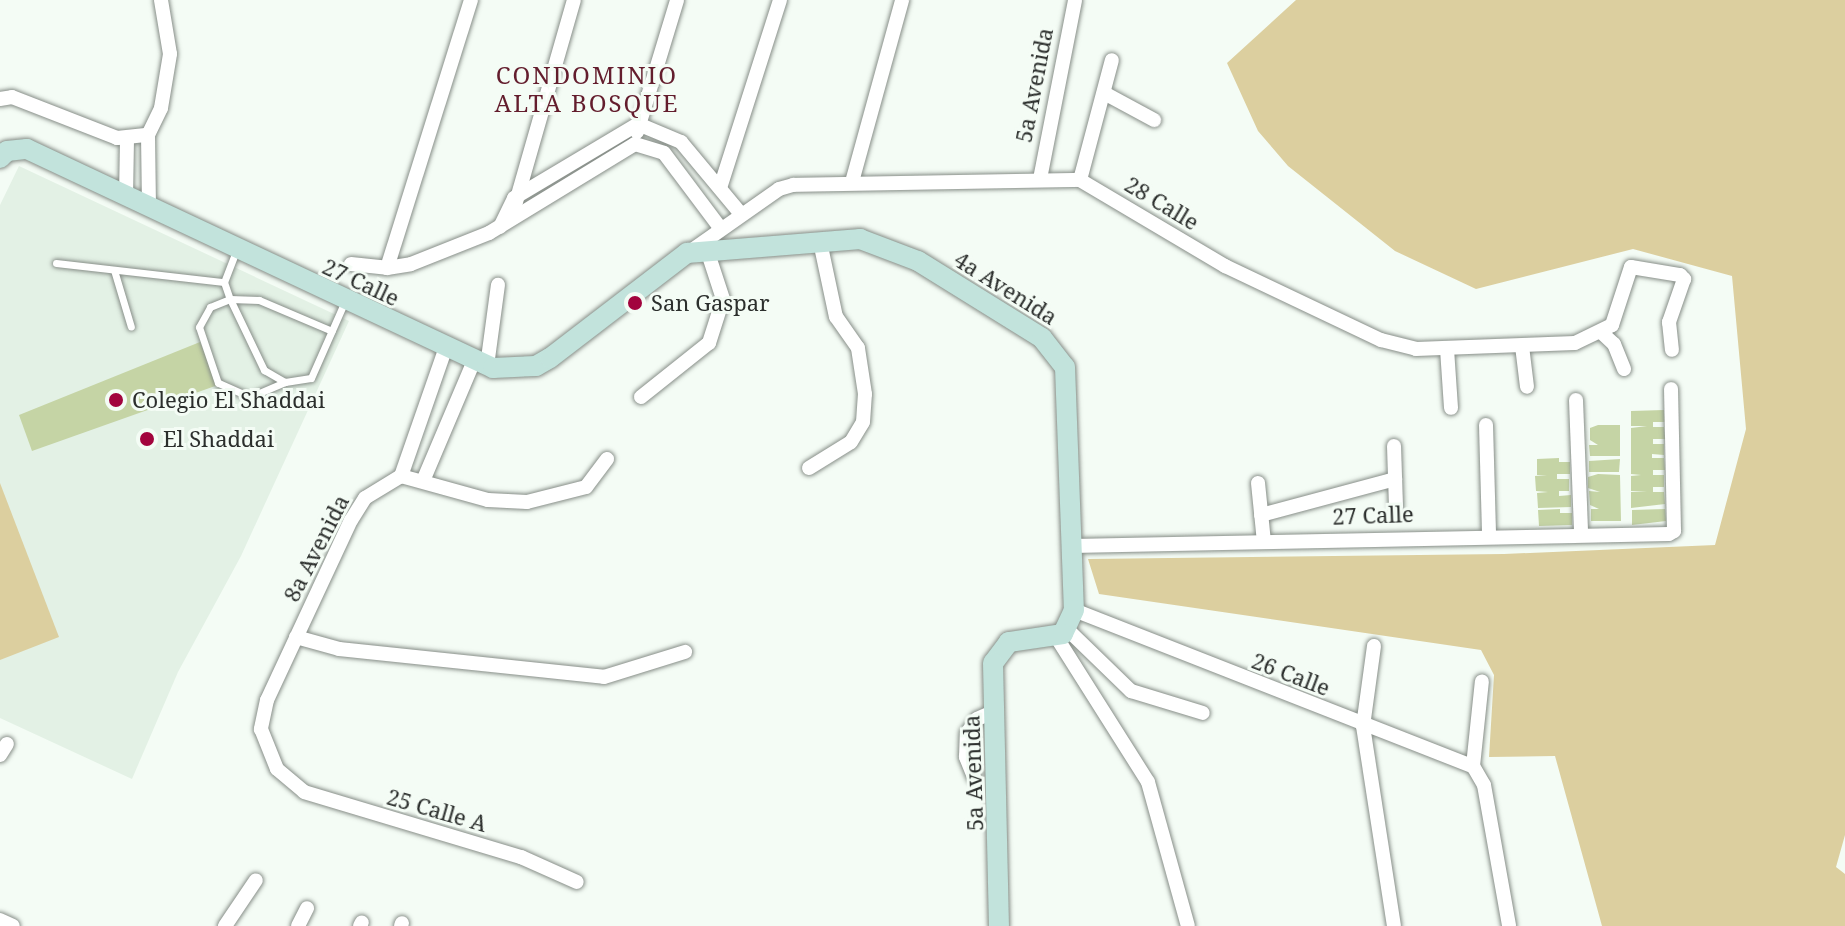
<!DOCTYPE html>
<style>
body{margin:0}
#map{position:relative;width:1845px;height:926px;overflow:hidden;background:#f4fcf5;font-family:"Noto Serif",serif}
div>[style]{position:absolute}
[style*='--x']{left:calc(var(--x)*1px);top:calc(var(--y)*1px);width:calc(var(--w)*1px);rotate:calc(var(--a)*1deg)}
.built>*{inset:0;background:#e3f1e5}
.green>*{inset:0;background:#dccf9f}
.building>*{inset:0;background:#c5d4a5}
.roads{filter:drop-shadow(0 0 2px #878e88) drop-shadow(0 0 2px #878e88)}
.lane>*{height:7px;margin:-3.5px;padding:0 3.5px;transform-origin:3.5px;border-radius:3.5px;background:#fff}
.street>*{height:14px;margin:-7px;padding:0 7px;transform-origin:7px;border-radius:7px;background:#fff}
.secondary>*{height:20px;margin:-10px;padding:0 10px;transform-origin:10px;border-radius:10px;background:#c2e3dc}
.dots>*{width:22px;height:22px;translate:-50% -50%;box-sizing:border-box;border:4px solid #f4fcf5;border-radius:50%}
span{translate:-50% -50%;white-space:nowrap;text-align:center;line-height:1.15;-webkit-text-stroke:6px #f4fcf5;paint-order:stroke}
.street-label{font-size:22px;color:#2c2f2d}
.poi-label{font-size:22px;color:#2c2f2d}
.left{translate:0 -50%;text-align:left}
.neighbourhood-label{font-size:24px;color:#631d2d;letter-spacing:2px}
</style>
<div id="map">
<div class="built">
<i style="clip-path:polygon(19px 166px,349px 321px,241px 556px,178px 672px,132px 779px,0 718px,0 205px)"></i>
</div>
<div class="green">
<i style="clip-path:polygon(1296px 0,1845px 0,1845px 835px,1836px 867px,1845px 874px,1845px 926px,1602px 926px,1555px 756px,1489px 757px,1494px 675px,1481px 650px,1099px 594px,1088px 559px,1504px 554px,1715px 545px,1746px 429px,1732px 276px,1633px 249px,1476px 289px,1395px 251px,1288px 166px,1258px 131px,1227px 63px)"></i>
<i style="clip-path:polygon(0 483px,59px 637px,0 660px)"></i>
</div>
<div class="building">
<i style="clip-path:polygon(200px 342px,218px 385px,32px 451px,19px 415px)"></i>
<i style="clip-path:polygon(1664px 410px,1665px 422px,1653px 422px,1653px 427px,1664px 427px,1665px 439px,1653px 439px,1653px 444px,1664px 444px,1664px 455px,1652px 454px,1652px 458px,1664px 458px,1665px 470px,1653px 470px,1653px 475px,1664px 475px,1664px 487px,1653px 487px,1653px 492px,1664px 492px,1665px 504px,1631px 508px,1631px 492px,1647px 491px,1631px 491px,1631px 476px,1641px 475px,1631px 474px,1631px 428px,1647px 426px,1631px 426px,1631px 411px)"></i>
<i style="clip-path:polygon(1598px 425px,1620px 425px,1620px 456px,1590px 456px,1589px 445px,1598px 445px,1590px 440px,1590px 428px)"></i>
<i style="clip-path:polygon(1559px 458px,1559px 462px,1570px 462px,1570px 474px,1557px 474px,1557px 479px,1569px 479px,1569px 491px,1559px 491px,1559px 496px,1571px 495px,1571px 507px,1538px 508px,1537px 493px,1548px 492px,1536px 491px,1535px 476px,1547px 475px,1537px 475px,1537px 459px)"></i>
<i style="clip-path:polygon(1620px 459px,1619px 472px,1589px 472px,1589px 461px)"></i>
<i style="clip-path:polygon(1598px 474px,1620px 475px,1621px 521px,1591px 521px,1591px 509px,1599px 509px,1590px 505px,1589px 491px,1600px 492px,1588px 488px,1588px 477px)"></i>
<i style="clip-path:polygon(1560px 509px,1560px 513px,1572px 513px,1572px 525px,1539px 526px,1538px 510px)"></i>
<i style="clip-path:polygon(1665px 509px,1666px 521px,1632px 525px,1632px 510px)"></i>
</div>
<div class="roads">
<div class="lane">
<i style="--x:236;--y:251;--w:33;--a:111"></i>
<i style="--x:224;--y:282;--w:18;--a:71"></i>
<i style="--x:230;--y:299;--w:79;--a:64.4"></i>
<i style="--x:264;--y:370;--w:24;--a:30"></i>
<i style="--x:285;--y:382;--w:26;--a:-9"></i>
<i style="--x:311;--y:378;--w:84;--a:-66.2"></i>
<i style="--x:56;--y:263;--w:169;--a:6.5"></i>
<i style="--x:114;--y:270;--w:59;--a:73.4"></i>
<i style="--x:285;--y:382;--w:38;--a:157"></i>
<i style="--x:250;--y:397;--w:35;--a:-156"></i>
<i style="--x:218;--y:383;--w:59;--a:-108.7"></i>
<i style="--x:199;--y:327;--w:23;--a:-61"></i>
<i style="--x:210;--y:307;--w:22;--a:-22"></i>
<i style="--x:230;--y:299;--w:29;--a:2"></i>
<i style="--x:259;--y:300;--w:79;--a:23"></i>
</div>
<div class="street">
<i style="--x:1104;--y:93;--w:57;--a:28.4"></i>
<i style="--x:0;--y:99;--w:12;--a:-9"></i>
<i style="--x:12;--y:97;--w:113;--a:21.3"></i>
<i style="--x:117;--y:138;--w:31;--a:-6"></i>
<i style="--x:148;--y:135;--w:30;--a:-64"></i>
<i style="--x:161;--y:108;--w:55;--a:-80.5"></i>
<i style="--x:170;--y:54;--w:55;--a:-99.5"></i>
<i style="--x:637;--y:132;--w:138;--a:-73.1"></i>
<i style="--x:148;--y:135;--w:72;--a:89.2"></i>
<i style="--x:1040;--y:179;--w:182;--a:-78.9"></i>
<i style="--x:1080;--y:180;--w:124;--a:-75.1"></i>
<i style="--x:852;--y:182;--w:189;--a:-74.6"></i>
<i style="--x:720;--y:188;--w:197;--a:-72.3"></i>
<i style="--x:126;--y:197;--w:58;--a:-89"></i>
<i style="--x:516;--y:202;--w:210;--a:-74"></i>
<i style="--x:500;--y:227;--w:32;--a:-64"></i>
<i style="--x:514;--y:198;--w:144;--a:-30.8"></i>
<i style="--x:638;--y:124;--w:47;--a:22.7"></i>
<i style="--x:681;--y:142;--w:94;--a:50.2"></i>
<i style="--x:688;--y:253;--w:111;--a:-35.1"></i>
<i style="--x:779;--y:189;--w:15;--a:-16"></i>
<i style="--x:793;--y:185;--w:287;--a:-1"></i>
<i style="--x:1080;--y:180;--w:169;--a:30.7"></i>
<i style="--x:1225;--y:266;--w:173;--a:25.4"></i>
<i style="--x:1381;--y:340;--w:36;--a:14"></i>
<i style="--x:1416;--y:349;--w:159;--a:-2.2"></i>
<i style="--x:1575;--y:343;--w:41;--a:-25.9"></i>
<i style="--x:1612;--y:325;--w:61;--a:-71.9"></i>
<i style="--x:1631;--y:267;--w:50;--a:9.3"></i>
<i style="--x:1680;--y:275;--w:6;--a:45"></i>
<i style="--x:1684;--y:279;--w:46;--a:109.2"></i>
<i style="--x:1669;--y:322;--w:28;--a:84"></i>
<i style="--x:351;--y:264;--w:36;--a:6"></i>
<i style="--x:387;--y:268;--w:24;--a:-9"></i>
<i style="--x:411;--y:264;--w:84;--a:-21.7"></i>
<i style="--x:489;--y:233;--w:171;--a:-31.4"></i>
<i style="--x:635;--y:144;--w:30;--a:17"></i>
<i style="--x:664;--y:153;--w:95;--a:53.1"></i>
<i style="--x:387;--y:268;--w:281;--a:-72.6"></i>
<i style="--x:1602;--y:333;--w:16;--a:43"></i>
<i style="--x:1614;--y:344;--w:27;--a:68"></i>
<i style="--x:1522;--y:346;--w:41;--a:83"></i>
<i style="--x:446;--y:347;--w:137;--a:109.2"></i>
<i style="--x:401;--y:476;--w:42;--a:148.6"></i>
<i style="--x:365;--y:498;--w:26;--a:122"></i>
<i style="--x:351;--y:520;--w:199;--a:115"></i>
<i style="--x:267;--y:700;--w:30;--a:102"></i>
<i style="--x:261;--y:729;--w:43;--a:68.2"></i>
<i style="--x:277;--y:769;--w:35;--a:40"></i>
<i style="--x:304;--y:792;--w:227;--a:16.7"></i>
<i style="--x:521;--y:857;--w:61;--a:24.1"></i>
<i style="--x:1447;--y:349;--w:59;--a:86.1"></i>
<i style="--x:487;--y:366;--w:82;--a:-82.3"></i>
<i style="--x:641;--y:397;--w:87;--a:-38.5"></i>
<i style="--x:709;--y:343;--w:46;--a:-72.3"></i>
<i style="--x:723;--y:299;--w:48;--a:-108.1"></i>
<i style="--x:1576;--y:400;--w:132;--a:87.8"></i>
<i style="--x:1486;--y:425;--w:110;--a:88.4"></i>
<i style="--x:1394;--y:446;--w:61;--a:88.1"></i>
<i style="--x:809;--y:468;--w:49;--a:-31.8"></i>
<i style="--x:851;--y:442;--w:23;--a:-59"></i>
<i style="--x:863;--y:422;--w:28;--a:-86"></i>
<i style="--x:865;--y:394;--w:47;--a:-98.7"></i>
<i style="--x:858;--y:348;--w:38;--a:-125"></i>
<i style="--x:836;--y:317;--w:77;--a:-102"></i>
<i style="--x:401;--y:476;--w:90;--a:15.4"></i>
<i style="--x:488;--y:500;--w:39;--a:3"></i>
<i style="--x:527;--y:502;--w:61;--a:-14.3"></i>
<i style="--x:586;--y:487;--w:35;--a:-53"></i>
<i style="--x:423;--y:481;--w:130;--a:-67"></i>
<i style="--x:1258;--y:483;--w:59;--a:84.2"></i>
<i style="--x:1261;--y:515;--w:139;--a:-15"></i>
<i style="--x:1072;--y:546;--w:597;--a:-1.15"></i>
<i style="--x:1669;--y:534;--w:6;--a:-31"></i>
<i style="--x:1674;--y:531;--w:142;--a:-91.2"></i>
<i style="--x:1074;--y:610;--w:428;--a:21.4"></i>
<i style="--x:1473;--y:766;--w:22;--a:60"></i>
<i style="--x:1484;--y:785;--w:143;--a:79.9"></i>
<i style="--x:1068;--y:630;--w:88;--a:44.1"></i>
<i style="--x:1131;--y:691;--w:75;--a:17"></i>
<i style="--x:296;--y:637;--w:45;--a:15.6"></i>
<i style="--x:339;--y:649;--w:266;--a:6"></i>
<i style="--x:604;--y:677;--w:85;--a:-17.2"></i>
<i style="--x:1057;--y:638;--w:170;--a:57.7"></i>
<i style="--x:1148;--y:782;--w:149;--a:74.5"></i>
<i style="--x:1374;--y:646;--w:81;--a:97.8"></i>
<i style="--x:1363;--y:726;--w:202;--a:81.2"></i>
<i style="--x:0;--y:755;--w:13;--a:-58"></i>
<i style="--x:1473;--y:766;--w:85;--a:-84"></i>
<i style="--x:974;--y:777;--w:22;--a:-112"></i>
<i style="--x:966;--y:757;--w:24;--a:-88"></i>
<i style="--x:967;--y:733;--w:17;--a:-54"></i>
<i style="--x:977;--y:719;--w:20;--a:-24"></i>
<i style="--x:0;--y:920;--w:14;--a:25"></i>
<i style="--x:225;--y:926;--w:55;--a:-56"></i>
<i style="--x:298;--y:926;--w:20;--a:-63"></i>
<i style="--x:360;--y:926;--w:4;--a:-63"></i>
<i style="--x:401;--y:926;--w:3;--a:-72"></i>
</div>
<div class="secondary">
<i style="--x:0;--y:158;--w:10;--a:-45"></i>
<i style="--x:7;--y:151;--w:20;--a:-6"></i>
<i style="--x:27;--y:149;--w:515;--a:25.17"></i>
<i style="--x:493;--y:368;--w:43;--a:-2.7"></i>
<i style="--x:536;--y:366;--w:16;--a:-30"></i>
<i style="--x:550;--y:358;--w:173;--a:-37.5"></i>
<i style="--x:687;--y:253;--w:174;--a:-4.6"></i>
<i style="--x:860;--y:239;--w:62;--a:20.8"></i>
<i style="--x:918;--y:261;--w:146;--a:31.8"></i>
<i style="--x:1042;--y:338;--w:37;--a:52"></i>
<i style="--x:1065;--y:367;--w:243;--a:87.9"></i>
<i style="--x:1074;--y:610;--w:26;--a:115"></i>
<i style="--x:1063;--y:634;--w:55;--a:171.6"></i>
<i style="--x:1009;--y:642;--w:26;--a:127"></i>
<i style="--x:993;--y:663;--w:263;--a:88.7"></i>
</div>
</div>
<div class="dots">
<i style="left:635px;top:303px;background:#a2043d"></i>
<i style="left:116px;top:400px;background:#a2043d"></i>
<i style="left:147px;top:439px;background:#a2043d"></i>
</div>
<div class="street-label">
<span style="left:1034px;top:85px;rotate:-79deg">5a Avenida</span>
<span style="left:1162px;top:203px;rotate:31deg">28 Calle</span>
<span style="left:361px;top:282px;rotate:25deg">27 Calle</span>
<span style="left:1006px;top:288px;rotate:32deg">4a Avenida</span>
<span style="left:1373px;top:515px;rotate:-2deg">27 Calle</span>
<span style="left:316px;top:548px;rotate:-63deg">8a Avenida</span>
<span style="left:1291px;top:674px;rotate:21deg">26 Calle</span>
<span style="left:973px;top:773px;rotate:-92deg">5a Avenida</span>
<span style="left:437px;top:810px;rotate:16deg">25 Calle A</span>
</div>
<div class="poi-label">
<span class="left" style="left:651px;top:303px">San Gaspar</span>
<span class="left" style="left:132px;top:400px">Colegio El Shaddai</span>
<span class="left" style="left:163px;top:439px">El Shaddai</span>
</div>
<div class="neighbourhood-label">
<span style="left:587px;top:89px">CONDOMINIO<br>ALTA BOSQUE</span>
</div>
</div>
